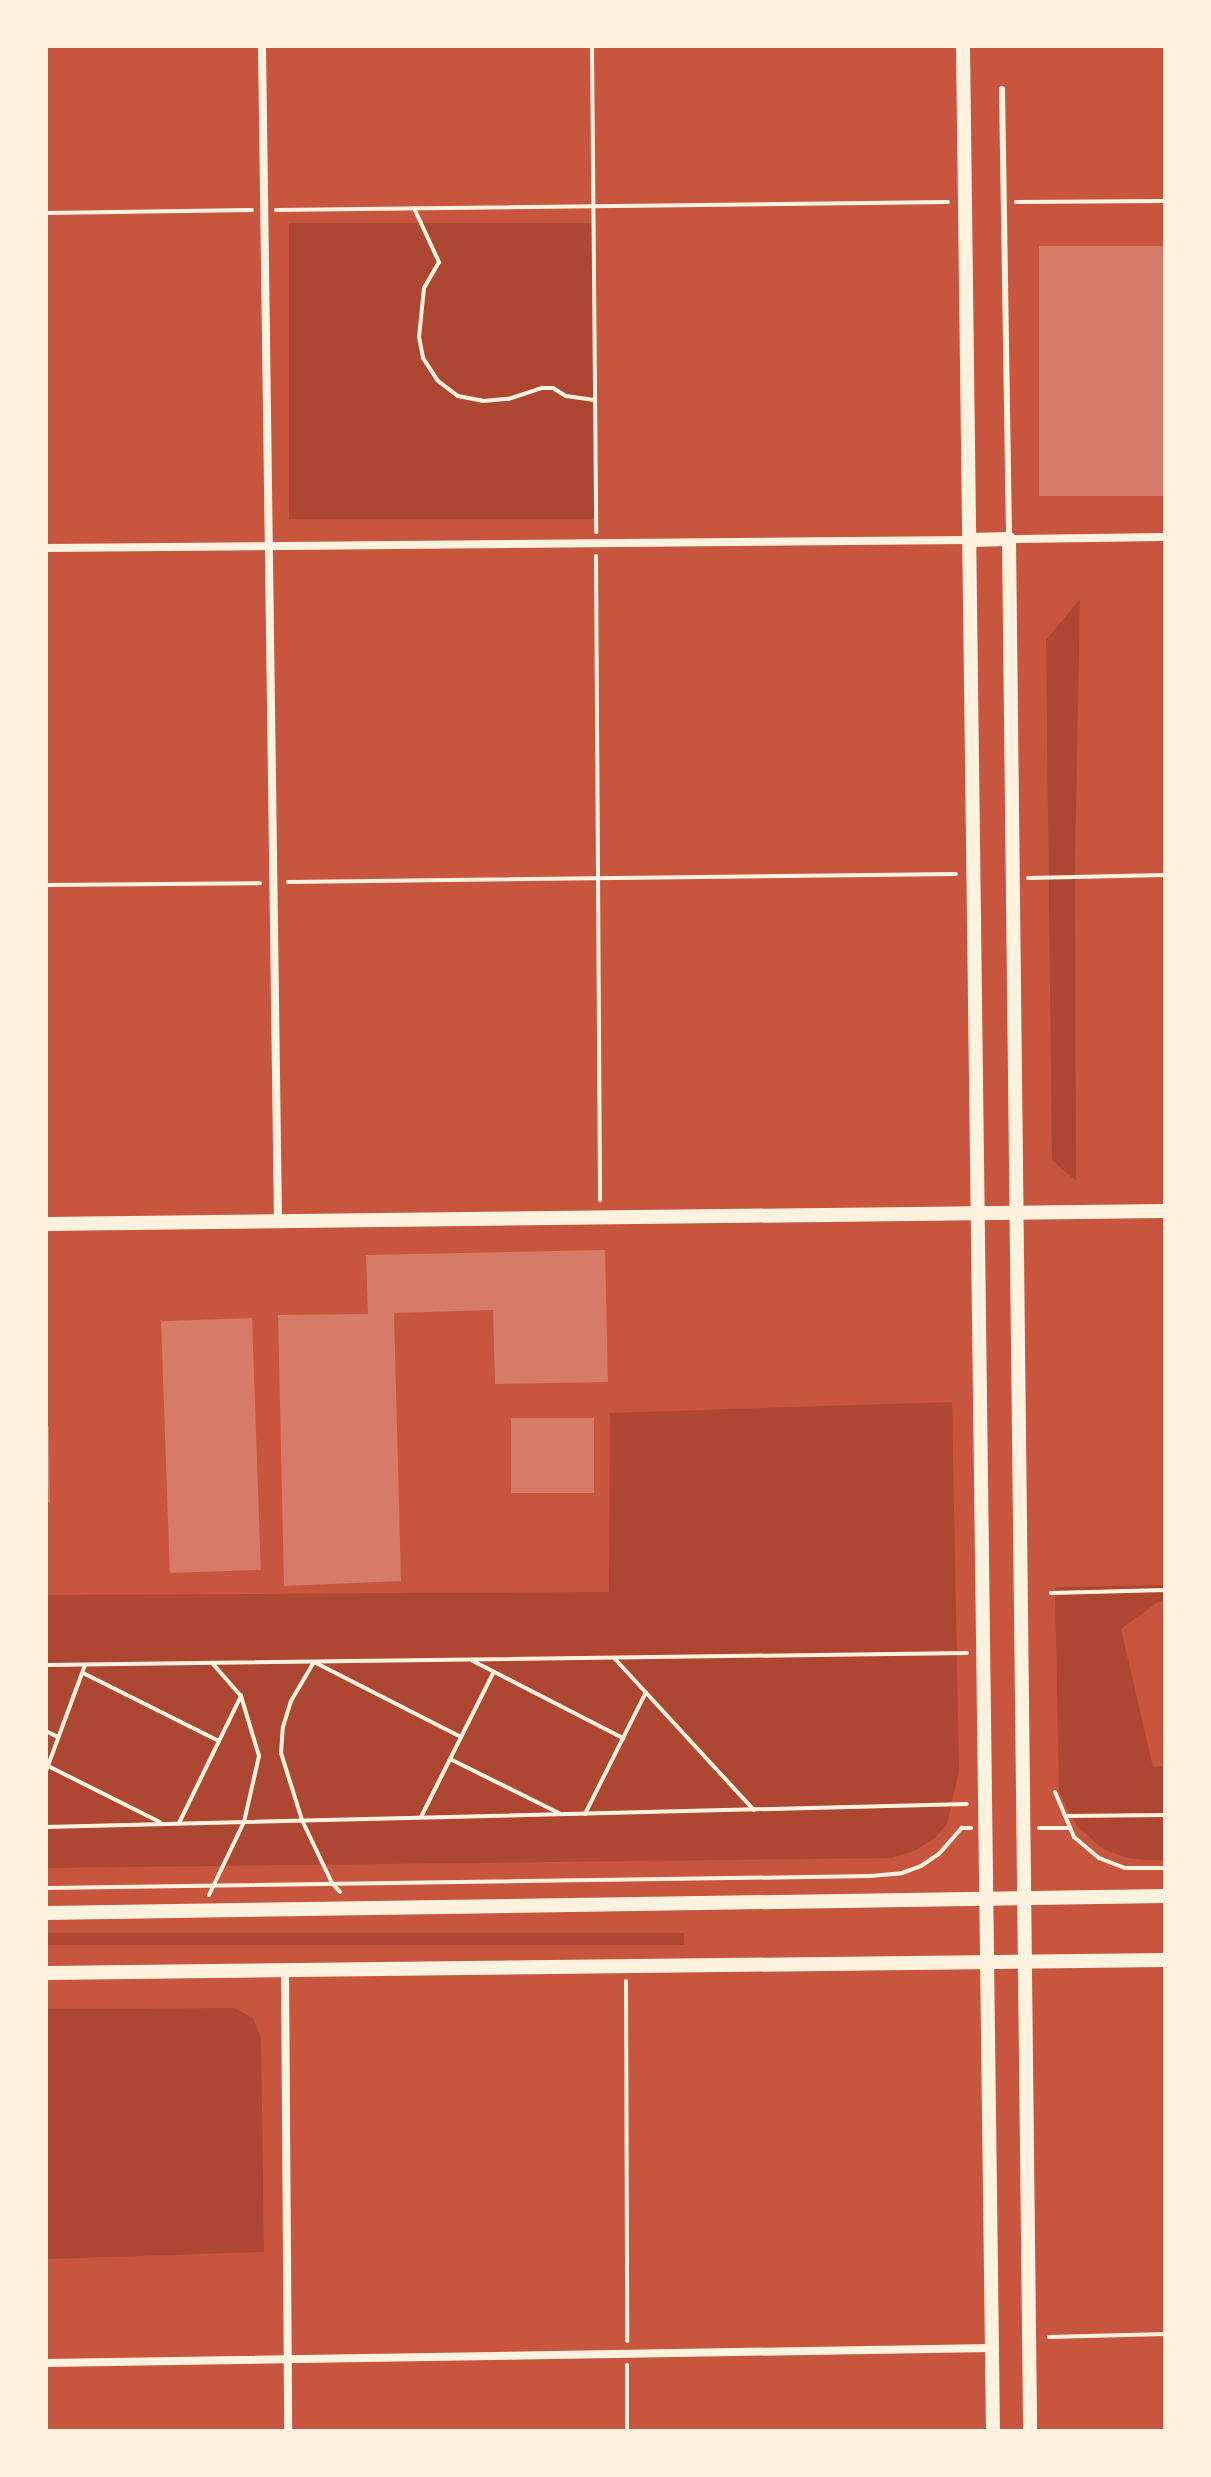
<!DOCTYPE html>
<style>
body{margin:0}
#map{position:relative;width:1211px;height:2477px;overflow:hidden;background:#c8553d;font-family:"DM Sans",sans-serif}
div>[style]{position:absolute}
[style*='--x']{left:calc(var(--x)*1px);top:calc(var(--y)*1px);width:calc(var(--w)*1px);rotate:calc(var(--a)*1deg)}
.green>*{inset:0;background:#ae4732;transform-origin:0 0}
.building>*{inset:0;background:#d67c66;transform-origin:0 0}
.path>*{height:4px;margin:-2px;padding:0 2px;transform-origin:2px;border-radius:2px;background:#fff3e0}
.service>*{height:6px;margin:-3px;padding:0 3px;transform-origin:3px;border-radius:3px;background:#fff3e0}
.minor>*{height:8px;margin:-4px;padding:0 4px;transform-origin:4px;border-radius:4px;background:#fff3e0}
.tertiary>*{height:14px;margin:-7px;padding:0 7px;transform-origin:7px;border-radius:7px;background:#fff3e0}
span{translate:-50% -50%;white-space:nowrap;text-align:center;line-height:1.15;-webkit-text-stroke:6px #fff3e0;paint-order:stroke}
.frame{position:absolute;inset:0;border:48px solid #fff3e0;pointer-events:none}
</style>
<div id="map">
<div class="green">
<i style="left:594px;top:223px;width:296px;height:305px;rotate:90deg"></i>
<i style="clip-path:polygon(1080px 599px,1075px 862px,1076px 1181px,1052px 1160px,1046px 640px)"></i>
<i style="clip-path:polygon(952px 1402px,959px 1771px,947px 1824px,935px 1838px,916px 1850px,892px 1858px,46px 1868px,46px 1595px,609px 1592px,610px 1413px)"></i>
<i style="clip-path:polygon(1165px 1585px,1165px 1602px,1158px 1602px,1121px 1629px,1153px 1767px,1165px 1766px,1165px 1860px,1149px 1860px,1127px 1858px,1103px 1849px,1077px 1826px,1059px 1792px,1055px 1587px)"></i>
<i style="left:684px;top:1933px;width:12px;height:638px;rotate:90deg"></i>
<i style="clip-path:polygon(234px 2008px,253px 2018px,261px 2038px,264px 2252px,46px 2259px,46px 2009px)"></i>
</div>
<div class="building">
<i style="left:1165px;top:246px;width:250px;height:126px;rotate:90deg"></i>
<i style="clip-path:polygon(605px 1250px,608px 1382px,495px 1384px,493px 1310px,394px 1313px,401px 1581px,284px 1586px,278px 1315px,368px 1314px,366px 1255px)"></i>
<i style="left:252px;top:1318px;width:252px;height:91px;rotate:88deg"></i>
<i style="left:511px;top:1418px;width:83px;height:75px"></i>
<i style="clip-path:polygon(46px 1427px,49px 1427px,50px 1502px,46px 1502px)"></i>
</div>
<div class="path">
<i style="--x:592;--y:46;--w:486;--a:89.5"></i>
<i style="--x:1016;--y:202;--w:149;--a:-0.4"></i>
<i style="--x:414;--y:208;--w:60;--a:65.2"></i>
<i style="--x:439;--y:262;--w:30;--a:120"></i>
<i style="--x:424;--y:288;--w:49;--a:95.8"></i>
<i style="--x:419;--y:337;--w:21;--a:79"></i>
<i style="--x:423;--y:358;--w:27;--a:57"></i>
<i style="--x:438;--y:381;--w:25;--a:37"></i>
<i style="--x:458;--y:396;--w:25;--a:11"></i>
<i style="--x:483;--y:401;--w:25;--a:-5"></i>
<i style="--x:508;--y:399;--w:36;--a:-18"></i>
<i style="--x:542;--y:388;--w:11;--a:0"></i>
<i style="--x:553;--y:388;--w:15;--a:32"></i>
<i style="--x:566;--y:396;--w:29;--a:8"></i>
<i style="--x:276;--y:210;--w:672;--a:-0.68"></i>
<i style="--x:46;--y:213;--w:206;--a:-0.8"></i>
<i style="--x:596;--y:556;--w:644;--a:89.64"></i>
<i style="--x:1028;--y:878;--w:137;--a:-1.3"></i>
<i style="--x:288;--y:882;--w:668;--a:-0.69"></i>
<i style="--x:46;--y:885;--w:214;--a:-0.5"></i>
<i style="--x:1051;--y:1593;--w:114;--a:-1.5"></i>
<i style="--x:615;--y:1659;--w:205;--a:47.4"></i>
<i style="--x:473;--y:1661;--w:169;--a:27.2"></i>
<i style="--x:46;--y:1665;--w:921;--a:-0.75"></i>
<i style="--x:83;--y:1673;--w:152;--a:26.6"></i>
<i style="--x:46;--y:1731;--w:13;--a:27"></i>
<i style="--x:450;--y:1759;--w:122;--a:26.4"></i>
<i style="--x:48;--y:1766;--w:125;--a:26.6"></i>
<i style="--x:46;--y:1771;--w:113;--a:-69.8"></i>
<i style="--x:1055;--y:1792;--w:49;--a:67.1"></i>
<i style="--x:1074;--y:1837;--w:33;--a:40"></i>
<i style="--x:1099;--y:1858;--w:28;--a:21"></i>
<i style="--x:1125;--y:1868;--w:40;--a:0"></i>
<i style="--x:585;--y:1814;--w:136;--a:-63.4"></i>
<i style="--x:1066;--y:1816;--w:99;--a:-0.6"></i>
<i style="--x:421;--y:1817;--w:161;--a:-63.4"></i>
<i style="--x:179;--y:1823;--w:141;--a:-64"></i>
<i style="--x:46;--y:1827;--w:921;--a:-1.43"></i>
<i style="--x:1039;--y:1828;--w:30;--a:0"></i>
<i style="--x:46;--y:1888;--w:824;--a:-0.83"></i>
<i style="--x:870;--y:1876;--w:32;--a:-5"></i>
<i style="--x:902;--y:1873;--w:20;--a:-20"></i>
<i style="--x:921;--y:1866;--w:22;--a:-34"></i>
<i style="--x:939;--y:1854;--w:35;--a:-49"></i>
<i style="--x:962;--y:1828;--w:9;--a:0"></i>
<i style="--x:340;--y:1892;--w:12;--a:-132"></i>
<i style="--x:332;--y:1883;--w:70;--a:-115.5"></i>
<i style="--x:302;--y:1820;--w:70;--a:-107.4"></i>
<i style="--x:281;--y:1753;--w:26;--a:-86"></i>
<i style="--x:283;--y:1727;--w:27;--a:-73"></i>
<i style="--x:291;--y:1701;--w:45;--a:-59.5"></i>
<i style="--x:314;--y:1662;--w:165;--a:27"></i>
<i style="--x:209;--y:1895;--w:81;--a:-64.4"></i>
<i style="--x:244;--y:1822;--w:68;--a:-77.2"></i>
<i style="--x:259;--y:1756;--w:63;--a:-106.7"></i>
<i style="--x:241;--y:1696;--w:44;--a:-131.3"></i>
<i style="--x:626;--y:1981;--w:360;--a:89.8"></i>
<i style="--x:1049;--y:2337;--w:116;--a:-1.5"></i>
<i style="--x:627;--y:2431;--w:66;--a:-90"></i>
</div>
<div class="service">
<i style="--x:1002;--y:89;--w:450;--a:89.1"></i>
</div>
<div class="minor">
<i style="--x:262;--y:46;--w:1175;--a:89.22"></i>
<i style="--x:1009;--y:539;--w:156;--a:-0.7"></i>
<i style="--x:46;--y:548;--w:923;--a:-0.5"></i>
<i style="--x:285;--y:1971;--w:460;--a:89.6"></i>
<i style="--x:46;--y:2363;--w:946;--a:-0.91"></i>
</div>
<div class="tertiary">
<i style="--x:963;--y:46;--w:2385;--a:89.28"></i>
<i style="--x:969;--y:540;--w:40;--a:-1.4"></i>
<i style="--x:1009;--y:539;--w:1892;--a:89.36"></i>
<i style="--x:46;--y:1224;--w:1119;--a:-0.67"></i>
<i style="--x:46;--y:1913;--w:1119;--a:-0.87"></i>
<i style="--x:46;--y:1973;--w:1119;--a:-0.67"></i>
</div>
<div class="frame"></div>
</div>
